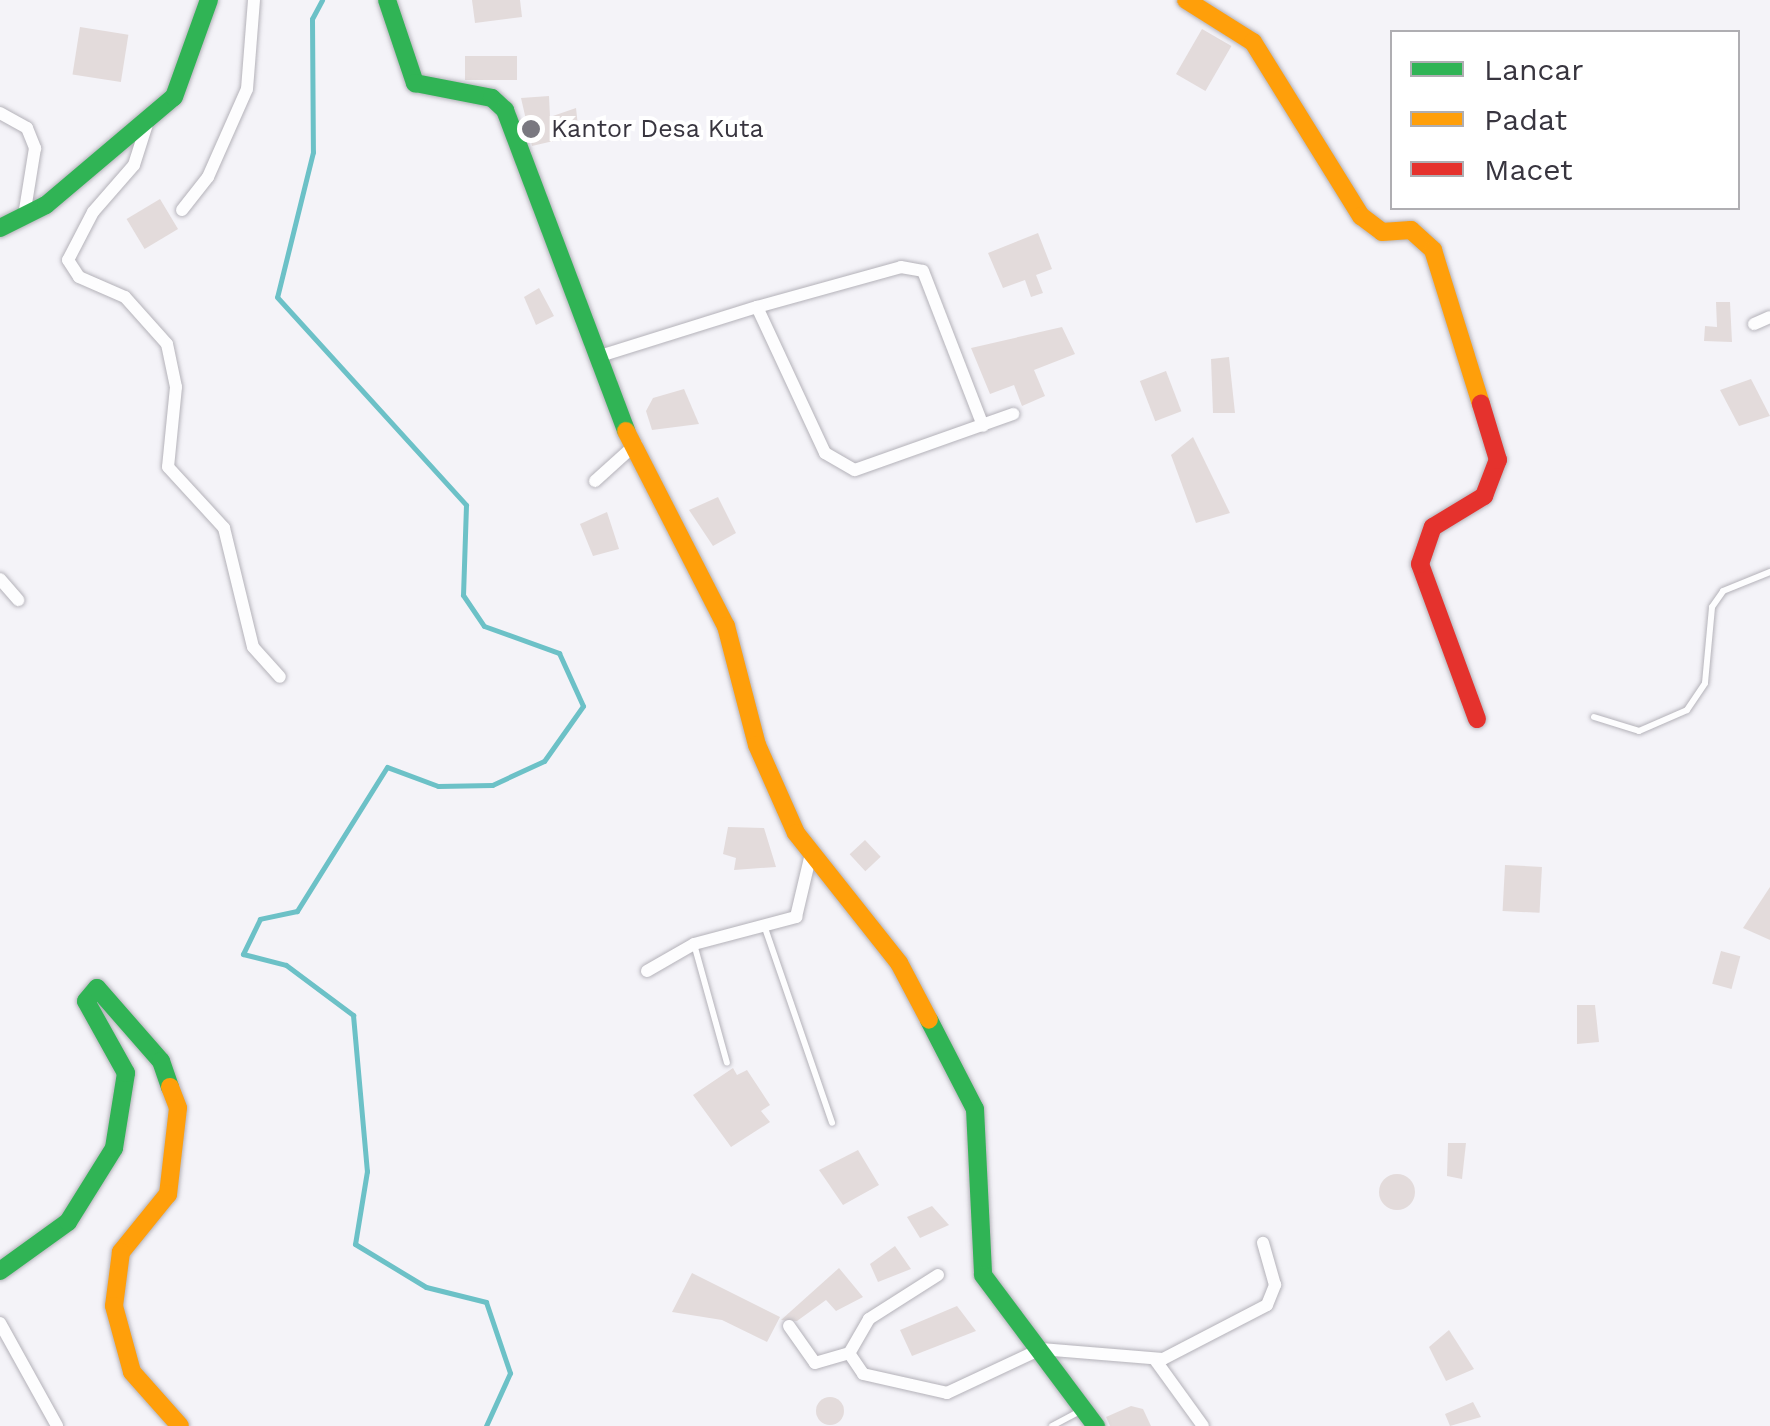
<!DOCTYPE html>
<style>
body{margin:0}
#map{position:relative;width:1770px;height:1426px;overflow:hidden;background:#f4f3f8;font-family:"Work Sans",sans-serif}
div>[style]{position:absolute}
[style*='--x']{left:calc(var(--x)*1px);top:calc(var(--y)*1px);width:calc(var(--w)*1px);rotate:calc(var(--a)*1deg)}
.stream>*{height:5px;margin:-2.5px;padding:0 2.5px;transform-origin:2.5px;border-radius:2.5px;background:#6cc1c7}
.building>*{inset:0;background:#e3dbdb;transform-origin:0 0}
.round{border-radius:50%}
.roads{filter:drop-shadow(0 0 2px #b4b2b9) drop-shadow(0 0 2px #b4b2b9)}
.lane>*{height:6px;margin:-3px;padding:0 3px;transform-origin:3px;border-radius:3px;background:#fdfdfe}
.street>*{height:12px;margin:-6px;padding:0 6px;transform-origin:6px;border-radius:6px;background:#fdfdfe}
.fast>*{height:18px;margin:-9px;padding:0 9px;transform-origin:9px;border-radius:9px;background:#30b455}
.slow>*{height:18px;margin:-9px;padding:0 9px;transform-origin:9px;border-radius:9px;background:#ff9f0a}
.jam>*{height:18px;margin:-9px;padding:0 9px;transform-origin:9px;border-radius:9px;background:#e5322d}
.dots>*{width:28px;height:28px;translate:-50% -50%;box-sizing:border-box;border:5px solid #fff;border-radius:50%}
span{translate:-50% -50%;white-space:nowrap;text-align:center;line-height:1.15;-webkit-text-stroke:8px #fff;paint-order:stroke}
.poi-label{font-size:25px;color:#38353f}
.left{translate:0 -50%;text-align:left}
.legend{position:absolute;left:1390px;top:30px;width:350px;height:180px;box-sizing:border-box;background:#fff;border:2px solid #afaeb2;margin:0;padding:12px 18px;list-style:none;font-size:30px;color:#38353f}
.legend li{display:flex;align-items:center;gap:20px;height:50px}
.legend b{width:50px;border:2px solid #afaeb2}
</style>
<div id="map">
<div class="stream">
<i style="--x:322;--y:0;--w:21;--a:118"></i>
<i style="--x:312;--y:19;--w:133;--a:89.6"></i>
<i style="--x:313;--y:152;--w:149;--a:103.9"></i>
<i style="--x:277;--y:297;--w:281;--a:47.7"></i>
<i style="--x:466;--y:505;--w:90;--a:91.9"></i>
<i style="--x:463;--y:595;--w:37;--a:56"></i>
<i style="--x:484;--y:626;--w:80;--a:19.8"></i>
<i style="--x:559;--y:653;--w:58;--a:65.6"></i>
<i style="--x:583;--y:706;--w:67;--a:125.3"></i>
<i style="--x:544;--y:761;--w:57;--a:155.2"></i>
<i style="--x:492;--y:785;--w:54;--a:178.9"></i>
<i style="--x:438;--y:786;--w:54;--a:-159.6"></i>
<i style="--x:387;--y:767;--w:170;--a:122"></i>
<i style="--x:297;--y:911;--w:38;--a:168"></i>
<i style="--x:260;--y:919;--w:39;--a:116"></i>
<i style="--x:243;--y:954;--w:44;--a:14.3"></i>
<i style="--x:286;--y:965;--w:84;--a:36.7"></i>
<i style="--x:353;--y:1015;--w:157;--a:84.9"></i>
<i style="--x:367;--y:1171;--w:74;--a:99.3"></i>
<i style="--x:355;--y:1244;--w:83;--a:31.2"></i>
<i style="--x:426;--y:1287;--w:62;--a:14"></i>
<i style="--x:486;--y:1302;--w:75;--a:71.3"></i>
<i style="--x:510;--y:1373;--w:58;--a:114.4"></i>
</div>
<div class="building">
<i style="clip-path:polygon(472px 0,520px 0,522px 17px,475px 23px)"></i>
<i style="left:80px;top:27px;width:49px;height:48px;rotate:9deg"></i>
<i style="left:1202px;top:29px;width:34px;height:52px;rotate:30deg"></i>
<i style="left:465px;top:56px;width:52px;height:24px"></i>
<i style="clip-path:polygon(549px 96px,550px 117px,576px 108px,579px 135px,532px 146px,521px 98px)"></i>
<i style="left:160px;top:199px;width:35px;height:39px;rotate:59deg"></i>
<i style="clip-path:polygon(1038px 233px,1052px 269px,1036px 275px,1043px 293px,1031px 297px,1025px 280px,1003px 288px,988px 253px)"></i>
<i style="clip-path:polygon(539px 288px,554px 316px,536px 325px,524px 297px)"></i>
<i style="clip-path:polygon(1716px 302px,1730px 302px,1732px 342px,1704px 341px,1705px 326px,1717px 327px)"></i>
<i style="clip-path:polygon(1062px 327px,1075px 354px,1034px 370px,1045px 396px,1022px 406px,1014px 385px,990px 394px,971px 348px)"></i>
<i style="clip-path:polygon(1229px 357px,1235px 413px,1213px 413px,1211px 359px)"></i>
<i style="left:1166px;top:371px;width:43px;height:28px;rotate:69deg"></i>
<i style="clip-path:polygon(1751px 379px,1770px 416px,1739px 426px,1720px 390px)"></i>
<i style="clip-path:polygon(684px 389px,699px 424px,652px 430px,646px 411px,653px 398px)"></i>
<i style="clip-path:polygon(1193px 437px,1230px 513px,1196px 523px,1171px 455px)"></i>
<i style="clip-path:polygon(718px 497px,736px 533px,713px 546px,689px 510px)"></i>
<i style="clip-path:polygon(607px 512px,619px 549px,593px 556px,580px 524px)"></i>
<i style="clip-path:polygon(728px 827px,764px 828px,776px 867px,734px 870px,736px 858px,723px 854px)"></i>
<i style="left:865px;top:840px;width:23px;height:21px;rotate:47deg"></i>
<i style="left:1505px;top:865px;width:37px;height:46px;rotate:3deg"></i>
<i style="clip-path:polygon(1770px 887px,1770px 940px,1743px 928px)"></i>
<i style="left:1721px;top:951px;width:20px;height:34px;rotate:15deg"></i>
<i style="clip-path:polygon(1577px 1005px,1595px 1005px,1599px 1042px,1577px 1044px)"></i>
<i style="clip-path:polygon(733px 1068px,737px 1075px,747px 1070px,770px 1105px,761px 1111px,770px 1122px,731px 1147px,693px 1095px)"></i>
<i style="clip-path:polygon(1448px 1143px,1466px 1143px,1462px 1179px,1447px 1176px)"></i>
<i style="clip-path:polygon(858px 1150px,879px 1185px,843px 1205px,819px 1170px)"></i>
<i class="round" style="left:1379px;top:1174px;width:36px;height:36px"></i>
<i style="clip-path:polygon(932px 1206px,949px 1225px,920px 1238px,907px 1217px)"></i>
<i style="clip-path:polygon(895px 1246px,911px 1269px,878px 1282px,870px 1264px)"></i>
<i style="clip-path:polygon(839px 1268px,863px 1297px,836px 1311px,826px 1300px,797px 1321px,781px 1320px)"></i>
<i style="clip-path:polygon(692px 1273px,780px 1317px,767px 1342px,722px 1320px,672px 1312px)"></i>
<i style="clip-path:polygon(957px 1306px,976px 1331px,912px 1356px,900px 1330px)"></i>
<i style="clip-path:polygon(1449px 1330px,1474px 1369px,1446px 1381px,1429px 1347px)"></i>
<i class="round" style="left:816px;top:1397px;width:28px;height:28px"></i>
<i style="clip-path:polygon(1473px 1402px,1481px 1417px,1450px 1426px,1445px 1414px)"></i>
<i style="clip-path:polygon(1131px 1406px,1143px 1409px,1151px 1426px,1110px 1426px,1106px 1417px)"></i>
</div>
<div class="roads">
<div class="lane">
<i style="--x:1594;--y:717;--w:47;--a:17.3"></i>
<i style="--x:1639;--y:731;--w:52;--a:-23.6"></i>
<i style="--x:1687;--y:710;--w:32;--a:-56"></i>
<i style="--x:1705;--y:683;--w:76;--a:-84.7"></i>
<i style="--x:1712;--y:607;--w:19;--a:-55"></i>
<i style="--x:1723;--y:591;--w:51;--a:-22"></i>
<i style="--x:765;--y:928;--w:206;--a:71"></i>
<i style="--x:694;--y:944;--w:123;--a:74.5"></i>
<i style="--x:1052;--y:1426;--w:34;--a:-28"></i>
</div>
<div class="street">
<i style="--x:0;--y:113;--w:31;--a:29"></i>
<i style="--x:27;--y:128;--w:22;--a:68"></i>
<i style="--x:35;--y:148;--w:69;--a:99.2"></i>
<i style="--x:148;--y:121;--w:46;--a:107.7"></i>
<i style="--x:134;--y:165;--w:62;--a:131.1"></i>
<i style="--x:93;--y:212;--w:54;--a:117.5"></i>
<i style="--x:68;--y:260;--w:20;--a:57"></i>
<i style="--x:79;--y:277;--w:50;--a:23.5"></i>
<i style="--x:125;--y:297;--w:63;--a:48.2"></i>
<i style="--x:167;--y:344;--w:44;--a:78.2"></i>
<i style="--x:176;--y:387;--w:80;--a:95.7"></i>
<i style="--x:168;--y:467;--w:83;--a:47.4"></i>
<i style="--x:224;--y:528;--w:122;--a:76.3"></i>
<i style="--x:253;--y:647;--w:40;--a:48"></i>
<i style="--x:182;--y:210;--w:42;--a:-51.8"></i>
<i style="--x:208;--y:177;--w:96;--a:-66.1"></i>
<i style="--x:247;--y:89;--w:89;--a:-85.5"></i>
<i style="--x:757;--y:307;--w:149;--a:-15.5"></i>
<i style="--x:901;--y:267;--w:22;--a:10"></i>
<i style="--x:923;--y:271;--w:166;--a:68.8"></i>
<i style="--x:1754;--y:324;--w:17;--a:-24"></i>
<i style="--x:597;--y:357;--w:168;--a:-17.4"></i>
<i style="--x:757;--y:307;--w:161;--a:65"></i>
<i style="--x:825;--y:453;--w:34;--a:30"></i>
<i style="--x:855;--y:470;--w:168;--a:-19.5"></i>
<i style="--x:595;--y:481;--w:55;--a:-42.1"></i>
<i style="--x:0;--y:579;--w:28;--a:49"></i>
<i style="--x:647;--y:971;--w:54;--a:-29.9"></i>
<i style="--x:694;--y:944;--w:106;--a:-14.8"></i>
<i style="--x:796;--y:917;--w:61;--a:-76.7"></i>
<i style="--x:938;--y:1275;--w:82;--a:147.5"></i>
<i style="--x:869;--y:1319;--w:39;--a:120"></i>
<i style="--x:849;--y:1353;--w:25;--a:56"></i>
<i style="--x:863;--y:1374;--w:86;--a:12.7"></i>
<i style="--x:947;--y:1393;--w:104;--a:-25.1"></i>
<i style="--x:1041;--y:1349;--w:122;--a:4.7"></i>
<i style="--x:1163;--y:1359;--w:117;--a:-27.4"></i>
<i style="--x:1267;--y:1305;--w:22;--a:-68"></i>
<i style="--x:1275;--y:1285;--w:44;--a:-105.9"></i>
<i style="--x:0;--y:1323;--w:118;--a:61"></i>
<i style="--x:789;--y:1326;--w:45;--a:54.9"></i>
<i style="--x:815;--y:1363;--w:35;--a:-16"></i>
<i style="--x:1156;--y:1361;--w:80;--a:54.1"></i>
</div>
<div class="fast">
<i style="--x:387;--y:0;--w:88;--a:71.4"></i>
<i style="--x:415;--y:83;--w:78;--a:11"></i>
<i style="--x:492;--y:98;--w:18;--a:43"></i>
<i style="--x:505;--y:110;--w:343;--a:69.3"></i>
<i style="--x:0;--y:228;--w:51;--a:-26.6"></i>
<i style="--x:46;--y:205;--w:167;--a:-40.2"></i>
<i style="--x:174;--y:97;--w:103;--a:-70.2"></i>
<i style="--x:929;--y:1020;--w:100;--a:62.7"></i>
<i style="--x:975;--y:1109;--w:166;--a:87.2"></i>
<i style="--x:983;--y:1275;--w:189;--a:53.2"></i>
<i style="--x:0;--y:1271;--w:84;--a:-35.8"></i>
<i style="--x:68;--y:1222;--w:87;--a:-58.1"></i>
<i style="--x:114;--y:1148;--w:76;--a:-80.9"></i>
<i style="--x:126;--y:1073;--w:82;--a:-119.1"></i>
<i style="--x:86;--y:1001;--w:17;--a:-50"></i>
<i style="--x:97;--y:988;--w:97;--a:48.8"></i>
<i style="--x:161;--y:1061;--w:28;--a:71"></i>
</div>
<div class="slow">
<i style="--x:1186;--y:0;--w:79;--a:32.1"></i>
<i style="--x:1253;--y:42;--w:205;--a:58.2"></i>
<i style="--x:1361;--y:216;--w:26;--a:37"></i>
<i style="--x:1382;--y:232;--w:29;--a:-4"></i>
<i style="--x:1411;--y:230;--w:30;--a:42"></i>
<i style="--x:1433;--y:250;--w:161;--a:72.7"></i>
<i style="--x:626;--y:431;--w:219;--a:62.9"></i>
<i style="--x:726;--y:626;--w:123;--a:75.4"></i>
<i style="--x:757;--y:745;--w:96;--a:66.1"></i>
<i style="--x:796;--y:833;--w:166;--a:51.6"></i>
<i style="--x:899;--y:963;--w:64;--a:62.2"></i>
<i style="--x:170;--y:1087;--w:22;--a:69"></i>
<i style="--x:178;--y:1108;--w:87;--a:96.6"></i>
<i style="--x:168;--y:1194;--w:75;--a:129"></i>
<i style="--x:121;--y:1252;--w:54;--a:97.4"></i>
<i style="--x:114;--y:1306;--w:68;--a:74.7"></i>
<i style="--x:132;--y:1372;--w:72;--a:48.4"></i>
</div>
<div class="jam">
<i style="--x:1477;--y:719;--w:165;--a:-110.2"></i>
<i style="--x:1420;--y:564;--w:39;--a:-71"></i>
<i style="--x:1433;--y:527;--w:60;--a:-31.3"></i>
<i style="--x:1484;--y:496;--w:39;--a:-69"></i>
<i style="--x:1498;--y:460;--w:59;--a:-106.9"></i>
</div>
</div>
<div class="dots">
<i style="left:531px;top:129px;background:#7a7880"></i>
</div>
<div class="poi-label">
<span class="left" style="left:551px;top:129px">Kantor Desa Kuta</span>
</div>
<ul class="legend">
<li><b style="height:12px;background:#30b455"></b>Lancar</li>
<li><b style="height:12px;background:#ff9f0a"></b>Padat</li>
<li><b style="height:12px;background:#e5322d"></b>Macet</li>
</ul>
</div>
